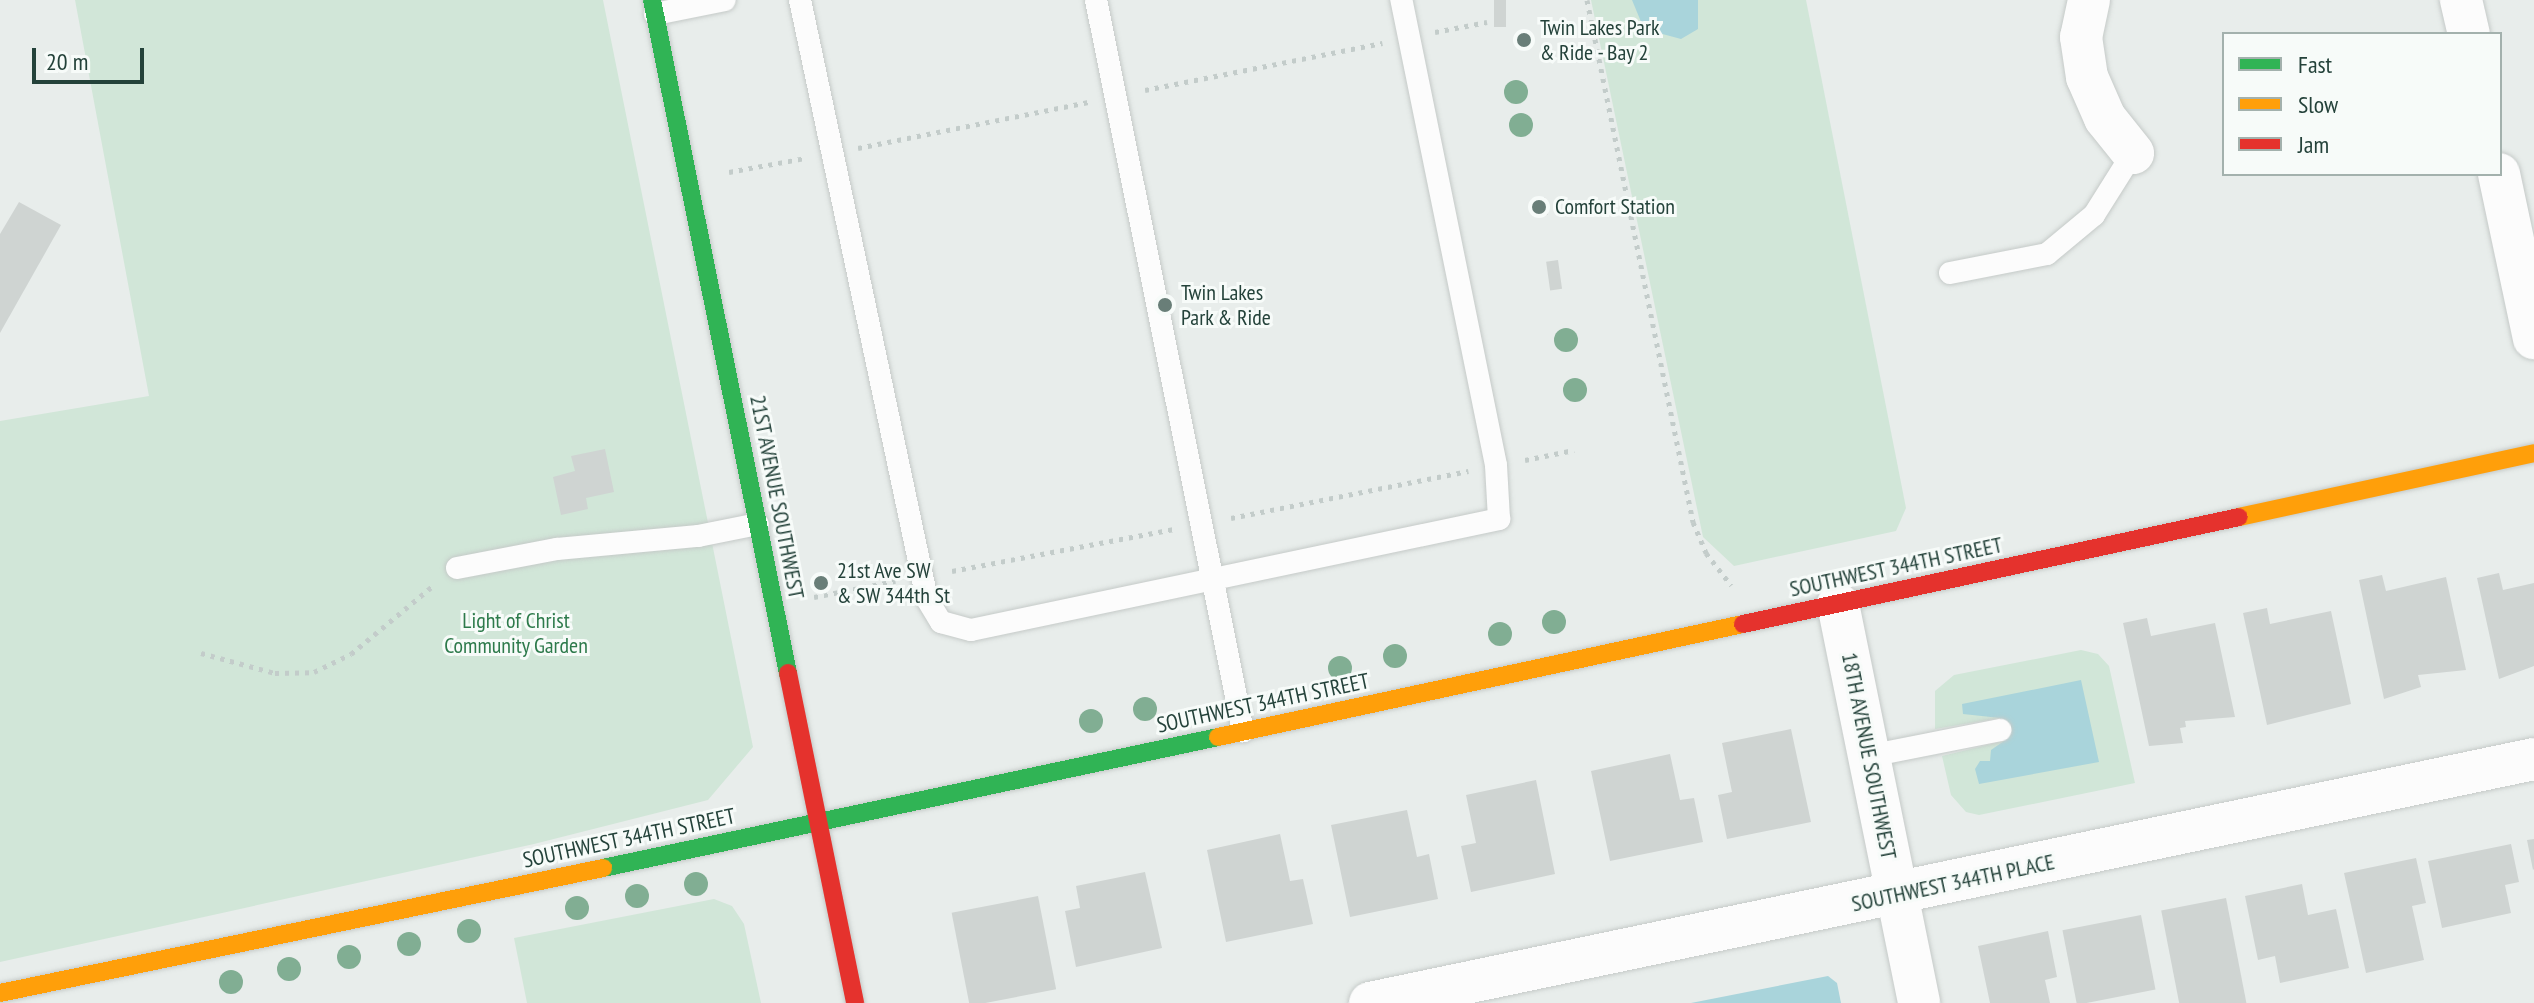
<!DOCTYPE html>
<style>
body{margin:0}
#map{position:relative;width:2534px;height:1003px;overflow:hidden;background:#e8edeb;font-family:"PT Sans Narrow",sans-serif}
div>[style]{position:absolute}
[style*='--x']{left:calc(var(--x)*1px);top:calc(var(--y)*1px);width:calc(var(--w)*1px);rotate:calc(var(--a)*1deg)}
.green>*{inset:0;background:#d1e6d8}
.water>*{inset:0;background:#a9d4db}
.building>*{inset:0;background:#cfd4d2;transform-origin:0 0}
.path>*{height:5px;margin-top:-2.5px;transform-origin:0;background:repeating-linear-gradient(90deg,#c3ccca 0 4px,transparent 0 10px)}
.roads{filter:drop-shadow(0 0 2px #c5cac8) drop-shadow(0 0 2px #c5cac8)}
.lane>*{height:22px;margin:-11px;padding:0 11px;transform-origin:11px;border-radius:11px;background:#fcfcfc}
.street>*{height:42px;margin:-21px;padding:0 21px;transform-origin:21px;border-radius:21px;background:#fcfcfc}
.fast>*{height:18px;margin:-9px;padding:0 9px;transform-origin:9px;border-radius:9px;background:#30b455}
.slow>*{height:18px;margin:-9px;padding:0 9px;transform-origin:9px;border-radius:9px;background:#ff9f0a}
.jam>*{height:18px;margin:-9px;padding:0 9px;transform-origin:9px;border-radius:9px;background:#e5322d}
.trees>*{width:24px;height:24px;margin:-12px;border-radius:50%;background:#81ae93}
.dots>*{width:22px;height:22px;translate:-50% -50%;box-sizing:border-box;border:4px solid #f7fbf9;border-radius:50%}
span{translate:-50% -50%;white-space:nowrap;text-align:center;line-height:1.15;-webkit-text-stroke:6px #f7fbf9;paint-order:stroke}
.poi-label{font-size:22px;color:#24423a}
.left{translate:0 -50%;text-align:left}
.street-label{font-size:22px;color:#24423a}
.park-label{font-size:22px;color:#2d7a4b}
.legend{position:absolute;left:2222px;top:32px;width:280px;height:144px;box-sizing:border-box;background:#f7fbf9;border:2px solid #a3b1ad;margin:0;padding:10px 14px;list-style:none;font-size:24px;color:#24423a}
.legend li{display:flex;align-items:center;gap:16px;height:40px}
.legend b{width:40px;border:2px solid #a3b1ad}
.scale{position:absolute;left:32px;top:48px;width:112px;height:36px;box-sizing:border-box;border:4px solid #24423a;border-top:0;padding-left:10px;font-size:24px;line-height:28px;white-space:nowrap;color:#24423a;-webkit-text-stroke:6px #f7fbf9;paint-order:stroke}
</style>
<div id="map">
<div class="green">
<i style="clip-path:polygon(75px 0,603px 0,753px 747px,708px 800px,534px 844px,0 962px,0 421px,149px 396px)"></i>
<i style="clip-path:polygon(1591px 0,1806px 0,1906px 508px,1896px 531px,1734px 566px,1703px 537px)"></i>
<i style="clip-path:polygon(2081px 650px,2098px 654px,2109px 666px,2135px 783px,1979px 815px,1966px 812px,1951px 795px,1942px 756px,2004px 741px,2000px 718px,1935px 729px,1935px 691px,1954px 675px)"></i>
<i style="clip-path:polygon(714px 899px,732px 906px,744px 924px,761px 1003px,527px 1003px,514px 938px)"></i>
</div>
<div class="water">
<i style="clip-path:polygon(1632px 0,1698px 0,1698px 29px,1681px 39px,1644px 29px)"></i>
<i style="clip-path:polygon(2081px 680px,2099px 762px,1979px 784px,1975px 769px,1980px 761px,1990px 761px,1991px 750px,2004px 741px,2000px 718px,1963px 714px,1962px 704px)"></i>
<i style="clip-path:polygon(1828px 976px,1837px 983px,1841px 1003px,1691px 1003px)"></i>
</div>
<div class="building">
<i style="left:1494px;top:0;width:12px;height:27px"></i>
<i style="left:1545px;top:197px;width:18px;height:14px;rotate:81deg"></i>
<i style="clip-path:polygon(19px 202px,61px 225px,0 333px,0 234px)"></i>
<i style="left:1558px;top:260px;width:29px;height:12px;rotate:82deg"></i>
<i style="clip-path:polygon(605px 449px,614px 492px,586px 498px,588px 509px,561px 515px,553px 477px,575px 471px,571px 456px)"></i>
<i style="clip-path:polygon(2499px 573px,2503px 590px,2534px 583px,2534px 666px,2499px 679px,2477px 578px)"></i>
<i style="clip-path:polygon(2382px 575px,2386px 591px,2446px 577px,2466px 670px,2418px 675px,2421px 687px,2384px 699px,2359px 580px)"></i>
<i style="clip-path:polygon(2267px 608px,2270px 624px,2331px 611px,2351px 704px,2267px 725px,2243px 613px)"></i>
<i style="clip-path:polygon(2147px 618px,2151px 636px,2215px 623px,2235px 717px,2185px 721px,2186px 727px,2180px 728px,2183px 743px,2149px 746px,2123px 623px)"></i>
<i style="clip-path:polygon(1791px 729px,1811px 822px,1727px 839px,1718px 795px,1732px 792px,1722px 743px)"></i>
<i style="clip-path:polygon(1670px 754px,1680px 800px,1694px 798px,1703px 842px,1610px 861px,1591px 771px)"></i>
<i style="clip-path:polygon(1536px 780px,1555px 874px,1471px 892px,1461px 846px,1476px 843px,1466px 795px)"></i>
<i style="clip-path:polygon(1407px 810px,1417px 857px,1429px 854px,1438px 899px,1350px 917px,1331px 825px)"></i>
<i style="clip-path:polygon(1280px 834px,1290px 881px,1303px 879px,1313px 924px,1226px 942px,1207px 850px)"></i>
<i style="clip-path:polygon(2534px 839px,2534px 869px,2533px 870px,2527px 840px)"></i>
<i style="clip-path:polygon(2511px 844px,2519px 882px,2505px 885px,2511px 913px,2442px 928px,2428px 861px)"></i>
<i style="clip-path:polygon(2416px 858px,2426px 903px,2412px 906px,2424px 960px,2366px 973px,2344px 873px)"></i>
<i style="clip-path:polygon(1145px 872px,1162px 948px,1076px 967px,1065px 911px,1080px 908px,1076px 886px)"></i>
<i style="clip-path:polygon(2302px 884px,2308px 915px,2336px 909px,2349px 968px,2280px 983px,2275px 956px,2258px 960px,2245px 896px)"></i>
<i style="left:1038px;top:896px;width:95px;height:88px;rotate:79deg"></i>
<i style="left:2226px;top:898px;width:107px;height:66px;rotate:79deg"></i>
<i style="left:2141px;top:915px;width:76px;height:80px;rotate:79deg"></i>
<i style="clip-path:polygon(2048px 931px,2057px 977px,2045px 980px,2050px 1003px,1990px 1003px,1978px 946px)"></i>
</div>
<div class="path">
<i style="--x:1587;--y:0;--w:533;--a:78.52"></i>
<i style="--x:1693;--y:522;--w:34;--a:67"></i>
<i style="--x:1706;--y:553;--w:41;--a:52"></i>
<i style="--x:1435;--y:32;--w:53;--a:-10.9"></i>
<i style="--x:1145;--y:90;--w:242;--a:-11.2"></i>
<i style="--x:858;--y:148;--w:235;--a:-11.3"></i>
<i style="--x:729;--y:172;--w:77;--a:-10.4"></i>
<i style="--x:1525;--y:460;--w:50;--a:-11.5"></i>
<i style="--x:1231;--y:518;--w:242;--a:-11.2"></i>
<i style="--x:952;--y:571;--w:226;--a:-10.7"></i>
<i style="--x:814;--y:597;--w:83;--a:-11.2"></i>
<i style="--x:201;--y:653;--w:77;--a:15.1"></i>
<i style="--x:275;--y:673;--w:39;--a:-1"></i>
<i style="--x:314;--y:672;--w:41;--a:-25.9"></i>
<i style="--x:351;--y:654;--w:109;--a:-39.8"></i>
</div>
<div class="roads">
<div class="lane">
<i style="--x:800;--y:0;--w:612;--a:78.03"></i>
<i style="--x:927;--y:599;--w:27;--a:59"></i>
<i style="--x:941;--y:622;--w:31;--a:15"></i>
<i style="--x:971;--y:630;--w:540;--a:-11.87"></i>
<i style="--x:1499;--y:519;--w:54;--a:-93.2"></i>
<i style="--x:1496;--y:465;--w:475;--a:-101.5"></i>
<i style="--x:1096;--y:0;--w:746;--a:78.63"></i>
<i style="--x:655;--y:14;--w:71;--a:-11.3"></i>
<i style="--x:1950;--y:273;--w:99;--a:-11.1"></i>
<i style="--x:2047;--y:254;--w:61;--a:-39.7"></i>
<i style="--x:2094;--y:215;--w:73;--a:-57.8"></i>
<i style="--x:457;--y:568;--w:102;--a:-10.8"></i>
<i style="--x:557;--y:549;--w:142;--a:-5.3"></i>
<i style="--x:698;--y:536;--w:61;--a:-11.3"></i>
<i style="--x:1869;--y:756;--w:134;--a:-11.2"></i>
</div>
<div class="street">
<i style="--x:2089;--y:0;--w:38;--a:102"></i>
<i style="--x:2081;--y:37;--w:40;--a:81.5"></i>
<i style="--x:2087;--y:77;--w:45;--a:66.3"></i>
<i style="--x:2105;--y:118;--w:45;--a:51.3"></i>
<i style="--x:2461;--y:0;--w:35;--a:77"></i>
<i style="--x:2499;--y:174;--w:168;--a:78"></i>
<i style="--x:1838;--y:604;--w:407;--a:78.5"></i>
<i style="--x:1370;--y:1003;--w:1189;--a:-11.84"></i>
</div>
<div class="fast">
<i style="--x:652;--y:0;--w:687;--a:78.58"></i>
<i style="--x:603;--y:868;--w:629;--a:-12.02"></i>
</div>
<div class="slow">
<i style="--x:2239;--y:517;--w:302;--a:-12.2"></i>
<i style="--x:1218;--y:737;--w:537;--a:-12.15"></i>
<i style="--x:0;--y:993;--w:616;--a:-11.71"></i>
</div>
<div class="jam">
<i style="--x:1743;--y:624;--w:507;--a:-12.17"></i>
<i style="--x:788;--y:673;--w:337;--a:78.5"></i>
</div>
</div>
<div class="trees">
<i style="left:1516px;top:92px"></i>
<i style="left:1521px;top:125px"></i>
<i style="left:1566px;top:340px"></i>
<i style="left:1575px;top:390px"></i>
<i style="left:1554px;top:622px"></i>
<i style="left:1500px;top:634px"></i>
<i style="left:1395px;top:656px"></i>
<i style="left:1340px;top:668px"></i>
<i style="left:1145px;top:709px"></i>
<i style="left:1091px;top:721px"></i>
<i style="left:696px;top:884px"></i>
<i style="left:637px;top:896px"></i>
<i style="left:577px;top:908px"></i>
<i style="left:469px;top:931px"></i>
<i style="left:409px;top:944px"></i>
<i style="left:349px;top:957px"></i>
<i style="left:289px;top:969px"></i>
<i style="left:231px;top:982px"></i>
</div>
<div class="dots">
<i style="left:1524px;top:40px;background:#697e78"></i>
<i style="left:1539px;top:207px;background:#697e78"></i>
<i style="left:1165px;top:305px;background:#697e78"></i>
<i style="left:821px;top:583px;background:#697e78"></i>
</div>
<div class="poi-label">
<span class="left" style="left:1540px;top:40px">Twin Lakes Park<br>&amp; Ride - Bay 2</span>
<span class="left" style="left:1555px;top:207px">Comfort Station</span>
<span class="left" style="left:1181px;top:305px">Twin Lakes<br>Park &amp; Ride</span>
<span class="left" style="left:837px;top:583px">21st Ave SW<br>&amp; SW 344th St</span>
</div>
<div class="street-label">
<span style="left:777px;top:497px;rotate:79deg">21ST AVENUE SOUTHWEST</span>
<span style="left:1896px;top:567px;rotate:-12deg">SOUTHWEST 344TH STREET</span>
<span style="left:1263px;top:703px;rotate:-12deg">SOUTHWEST 344TH STREET</span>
<span style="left:1869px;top:756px;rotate:79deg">18TH AVENUE SOUTHWEST</span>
<span style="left:629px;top:838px;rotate:-12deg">SOUTHWEST 344TH STREET</span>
<span style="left:1953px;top:883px;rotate:-12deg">SOUTHWEST 344TH PLACE</span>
</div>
<div class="park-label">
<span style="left:516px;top:633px">Light of Christ<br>Community Garden</span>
</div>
<ul class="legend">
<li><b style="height:10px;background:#30b455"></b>Fast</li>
<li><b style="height:10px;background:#ff9f0a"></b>Slow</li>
<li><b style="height:10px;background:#e5322d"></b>Jam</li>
</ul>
<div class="scale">20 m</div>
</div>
